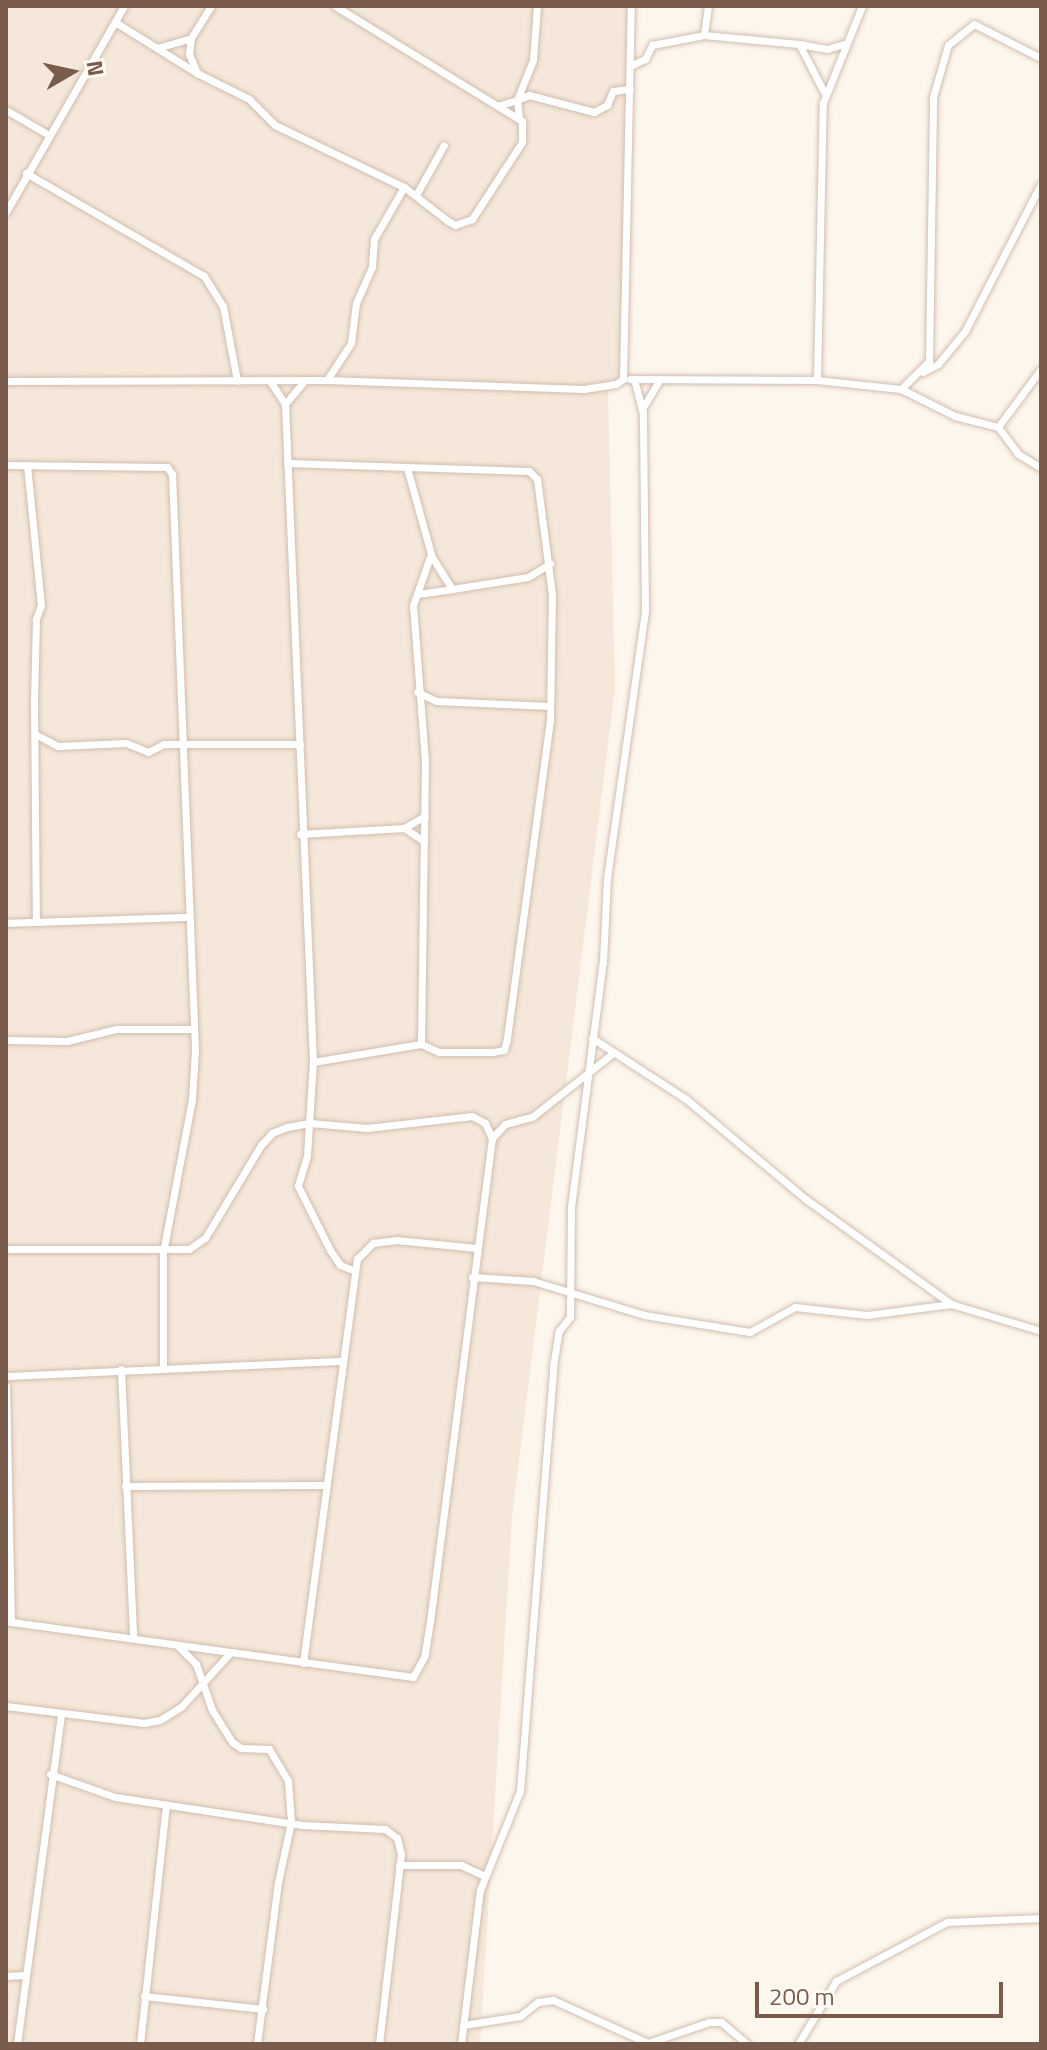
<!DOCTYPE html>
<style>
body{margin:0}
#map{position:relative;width:1047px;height:2050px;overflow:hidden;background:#fdf6ec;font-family:"Titillium Web",sans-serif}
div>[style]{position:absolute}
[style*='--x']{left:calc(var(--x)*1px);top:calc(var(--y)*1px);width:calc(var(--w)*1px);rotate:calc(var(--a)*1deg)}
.residential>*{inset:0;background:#f5e8da}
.roads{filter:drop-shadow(0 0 2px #d1beb0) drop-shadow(0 0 2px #d1beb0)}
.minor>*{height:7px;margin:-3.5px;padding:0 3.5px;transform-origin:3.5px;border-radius:3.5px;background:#fff}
span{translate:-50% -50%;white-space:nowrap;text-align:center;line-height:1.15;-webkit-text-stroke:8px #fffaf3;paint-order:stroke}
.frame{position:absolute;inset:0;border:8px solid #7a5c4d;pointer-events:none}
.north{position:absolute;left:32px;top:32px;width:80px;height:80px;-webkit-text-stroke:6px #fffaf3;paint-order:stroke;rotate:81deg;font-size:22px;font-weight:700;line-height:32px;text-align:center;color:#7a5c4d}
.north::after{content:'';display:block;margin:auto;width:28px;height:36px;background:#7a5c4d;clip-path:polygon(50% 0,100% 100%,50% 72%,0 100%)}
.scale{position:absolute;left:755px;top:1982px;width:248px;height:36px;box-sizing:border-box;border:4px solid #7a5c4d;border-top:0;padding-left:10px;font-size:24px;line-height:28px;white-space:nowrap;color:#7a5c4d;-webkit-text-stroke:6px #fffaf3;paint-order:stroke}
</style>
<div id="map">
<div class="residential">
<i style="clip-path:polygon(6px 6px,631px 6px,623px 379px,595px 389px,608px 389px,615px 688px,512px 1517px,480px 2044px,6px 2044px)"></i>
</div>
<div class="roads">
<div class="minor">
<i style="--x:708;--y:6;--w:29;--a:98"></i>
<i style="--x:704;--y:35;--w:95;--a:5.4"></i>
<i style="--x:799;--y:44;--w:54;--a:62.5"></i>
<i style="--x:115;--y:22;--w:97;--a:31.9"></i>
<i style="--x:197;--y:73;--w:58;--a:26.6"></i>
<i style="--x:249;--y:99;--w:37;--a:45"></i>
<i style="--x:275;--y:125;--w:143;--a:25.7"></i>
<i style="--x:404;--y:187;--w:56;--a:37.7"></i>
<i style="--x:448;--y:221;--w:8;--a:30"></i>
<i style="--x:455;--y:225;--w:18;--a:-19"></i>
<i style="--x:472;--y:219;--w:92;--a:-57"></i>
<i style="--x:522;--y:142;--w:21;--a:-90"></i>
<i style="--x:522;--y:121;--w:220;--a:-148.4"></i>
<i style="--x:191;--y:38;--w:16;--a:97"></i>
<i style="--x:189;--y:54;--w:21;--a:67"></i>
<i style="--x:799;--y:44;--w:28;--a:10"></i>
<i style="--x:827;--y:49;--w:17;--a:-17"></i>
<i style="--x:157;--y:48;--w:35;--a:-16"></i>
<i style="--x:191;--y:38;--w:38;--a:-58"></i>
<i style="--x:630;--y:66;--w:17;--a:-25"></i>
<i style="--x:645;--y:59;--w:16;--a:-63"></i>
<i style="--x:652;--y:45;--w:53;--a:-10.9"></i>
<i style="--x:500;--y:105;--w:18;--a:-16"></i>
<i style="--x:517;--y:100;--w:43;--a:-68.2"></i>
<i style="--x:533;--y:60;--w:54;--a:-85.8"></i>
<i style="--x:6;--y:110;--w:50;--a:30.2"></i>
<i style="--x:519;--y:117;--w:17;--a:-97"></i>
<i style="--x:517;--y:100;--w:13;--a:-23"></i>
<i style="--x:529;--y:95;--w:67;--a:14.7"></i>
<i style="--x:594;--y:112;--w:15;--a:-28"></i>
<i style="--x:607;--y:105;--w:15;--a:-67"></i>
<i style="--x:613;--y:91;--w:17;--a:-7"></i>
<i style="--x:26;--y:173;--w:206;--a:30.1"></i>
<i style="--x:204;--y:276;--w:36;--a:58"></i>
<i style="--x:223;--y:306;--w:76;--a:79.4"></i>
<i style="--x:416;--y:195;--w:57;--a:-60.8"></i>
<i style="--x:6;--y:212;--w:237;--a:-60.2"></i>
<i style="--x:923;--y:372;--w:17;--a:-28"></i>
<i style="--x:938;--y:364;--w:43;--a:-50.7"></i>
<i style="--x:965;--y:331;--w:165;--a:-62.7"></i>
<i style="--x:630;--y:379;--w:187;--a:0.3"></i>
<i style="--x:817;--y:380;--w:84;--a:6.1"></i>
<i style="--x:901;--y:389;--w:60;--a:26.6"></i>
<i style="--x:955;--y:416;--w:44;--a:14.3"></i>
<i style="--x:998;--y:427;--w:34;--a:53"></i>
<i style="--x:1018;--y:454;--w:27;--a:31"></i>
<i style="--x:327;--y:380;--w:44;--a:-57"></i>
<i style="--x:351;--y:343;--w:40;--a:-82.9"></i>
<i style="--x:356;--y:303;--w:39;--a:-66"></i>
<i style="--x:372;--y:267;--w:28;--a:-86"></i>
<i style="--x:374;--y:239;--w:60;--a:-60"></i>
<i style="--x:817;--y:380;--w:277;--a:-88.8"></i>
<i style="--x:823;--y:103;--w:105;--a:-68.1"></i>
<i style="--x:6;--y:381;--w:321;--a:-0.2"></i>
<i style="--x:327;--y:380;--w:257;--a:2"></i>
<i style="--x:584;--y:389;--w:32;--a:-9"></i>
<i style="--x:616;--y:384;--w:9;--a:-36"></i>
<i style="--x:623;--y:379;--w:373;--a:-88.8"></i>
<i style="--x:270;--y:381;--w:27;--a:57"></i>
<i style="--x:285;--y:404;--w:659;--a:87.56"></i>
<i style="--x:313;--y:1062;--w:94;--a:93.7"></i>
<i style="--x:307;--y:1156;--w:31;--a:107"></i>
<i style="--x:298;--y:1186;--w:72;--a:63.4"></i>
<i style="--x:330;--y:1250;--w:18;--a:56"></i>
<i style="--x:340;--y:1265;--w:14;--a:21"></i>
<i style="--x:901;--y:389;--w:40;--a:-45"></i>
<i style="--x:929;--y:361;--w:264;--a:-89.1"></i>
<i style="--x:933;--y:97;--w:54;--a:-73.9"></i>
<i style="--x:948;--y:45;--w:33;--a:-39"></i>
<i style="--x:974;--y:24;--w:75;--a:26.9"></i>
<i style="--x:285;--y:404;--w:30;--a:-50"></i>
<i style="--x:642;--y:409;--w:33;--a:-59"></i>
<i style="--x:998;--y:427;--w:72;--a:-53.4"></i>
<i style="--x:287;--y:463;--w:242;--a:1.9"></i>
<i style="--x:529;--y:471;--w:11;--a:45"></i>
<i style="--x:537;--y:479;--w:116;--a:82.6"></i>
<i style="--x:552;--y:594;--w:126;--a:90.9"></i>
<i style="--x:550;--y:720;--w:322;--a:97.7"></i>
<i style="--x:507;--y:1039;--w:11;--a:105"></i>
<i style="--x:504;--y:1050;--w:11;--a:170"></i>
<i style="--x:493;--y:1052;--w:54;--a:180"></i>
<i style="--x:439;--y:1052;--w:20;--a:-156"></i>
<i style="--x:6;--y:465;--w:161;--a:0.7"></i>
<i style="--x:167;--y:467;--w:9;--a:54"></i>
<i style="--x:172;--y:474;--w:575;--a:87.71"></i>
<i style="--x:195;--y:1049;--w:50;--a:93.4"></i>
<i style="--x:192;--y:1099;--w:157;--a:100.7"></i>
<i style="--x:163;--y:1253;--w:116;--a:90"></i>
<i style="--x:27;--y:465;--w:141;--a:84.3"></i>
<i style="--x:41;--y:605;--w:15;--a:110"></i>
<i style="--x:36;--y:619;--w:82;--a:91.4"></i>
<i style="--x:34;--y:701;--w:221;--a:89.5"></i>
<i style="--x:432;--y:557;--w:38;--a:58"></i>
<i style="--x:452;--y:589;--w:77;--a:-9"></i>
<i style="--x:528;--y:577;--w:26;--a:-31"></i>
<i style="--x:418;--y:594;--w:34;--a:-8"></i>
<i style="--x:417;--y:692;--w:21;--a:25"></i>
<i style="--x:436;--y:701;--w:113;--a:2.5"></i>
<i style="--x:35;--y:734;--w:26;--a:28"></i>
<i style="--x:58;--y:746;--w:68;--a:-2.5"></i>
<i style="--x:126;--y:743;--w:24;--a:22"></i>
<i style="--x:148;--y:752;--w:18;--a:-27"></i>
<i style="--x:164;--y:744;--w:136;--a:0"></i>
<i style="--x:404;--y:828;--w:24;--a:33"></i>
<i style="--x:424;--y:841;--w:80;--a:-89.3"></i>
<i style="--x:425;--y:761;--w:156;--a:-94.4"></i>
<i style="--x:413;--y:605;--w:54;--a:-70.6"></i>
<i style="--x:431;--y:554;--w:89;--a:-105.6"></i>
<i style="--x:300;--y:834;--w:104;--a:-3.3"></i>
<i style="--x:404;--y:828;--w:24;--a:-30"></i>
<i style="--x:6;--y:923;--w:183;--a:-1.9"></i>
<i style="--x:592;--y:1038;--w:112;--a:33"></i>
<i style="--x:686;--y:1099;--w:158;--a:39.9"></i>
<i style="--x:807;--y:1200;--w:178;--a:35.8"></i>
<i style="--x:951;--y:1304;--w:94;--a:16.7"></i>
<i style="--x:6;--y:1040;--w:61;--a:0.9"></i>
<i style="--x:67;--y:1041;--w:50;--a:-13.8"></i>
<i style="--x:116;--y:1029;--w:78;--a:0"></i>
<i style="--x:313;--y:1062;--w:109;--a:-9.5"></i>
<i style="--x:421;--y:1044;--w:203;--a:-89.2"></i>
<i style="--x:492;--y:1138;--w:19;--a:-47"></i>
<i style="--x:505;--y:1124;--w:28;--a:-15"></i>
<i style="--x:532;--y:1117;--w:103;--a:-38.3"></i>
<i style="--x:6;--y:1249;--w:183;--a:0"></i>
<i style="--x:189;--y:1249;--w:19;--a:-35"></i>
<i style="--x:205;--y:1238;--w:109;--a:-58.9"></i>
<i style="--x:261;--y:1145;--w:16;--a:-47"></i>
<i style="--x:272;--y:1133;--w:16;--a:-22"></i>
<i style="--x:287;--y:1127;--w:23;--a:-10"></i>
<i style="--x:310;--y:1123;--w:57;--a:5"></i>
<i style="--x:367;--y:1128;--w:106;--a:-6.5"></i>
<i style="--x:472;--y:1116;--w:15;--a:28"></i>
<i style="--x:485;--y:1123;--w:17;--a:65"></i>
<i style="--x:492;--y:1138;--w:487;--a:97.3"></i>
<i style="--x:430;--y:1621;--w:36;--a:99"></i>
<i style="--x:424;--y:1657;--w:23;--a:119"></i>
<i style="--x:413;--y:1677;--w:411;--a:-172.2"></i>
<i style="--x:472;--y:1277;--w:61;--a:3.8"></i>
<i style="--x:533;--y:1281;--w:116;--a:17"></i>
<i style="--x:644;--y:1315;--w:107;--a:9.1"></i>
<i style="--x:750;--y:1332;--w:51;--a:-29.1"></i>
<i style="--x:795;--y:1307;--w:72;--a:6.3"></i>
<i style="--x:867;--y:1315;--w:85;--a:-7.5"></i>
<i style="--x:121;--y:1369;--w:268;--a:87.4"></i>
<i style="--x:6;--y:1376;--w:334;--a:-2.6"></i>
<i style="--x:6;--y:1386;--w:235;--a:88.8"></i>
<i style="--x:125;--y:1486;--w:200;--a:-0.3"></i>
<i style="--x:179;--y:1647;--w:24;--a:45"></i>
<i style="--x:196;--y:1664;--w:49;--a:70.8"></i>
<i style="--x:212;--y:1710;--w:38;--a:58"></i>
<i style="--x:232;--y:1742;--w:11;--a:34"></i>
<i style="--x:241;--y:1748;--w:28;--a:2"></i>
<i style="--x:269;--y:1749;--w:37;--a:59"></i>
<i style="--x:288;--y:1781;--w:41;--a:85.8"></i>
<i style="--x:291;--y:1822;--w:61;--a:102.2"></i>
<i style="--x:278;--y:1882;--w:163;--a:97.4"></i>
<i style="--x:303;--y:1663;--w:408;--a:-82.4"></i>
<i style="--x:357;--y:1259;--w:23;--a:-45"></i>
<i style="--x:373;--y:1243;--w:24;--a:-7"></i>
<i style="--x:397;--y:1240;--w:79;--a:5.8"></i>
<i style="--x:6;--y:1706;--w:139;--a:7"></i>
<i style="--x:144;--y:1723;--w:16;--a:-11"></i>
<i style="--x:160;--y:1720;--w:25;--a:-32"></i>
<i style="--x:181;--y:1707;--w:72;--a:-47.8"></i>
<i style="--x:50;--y:1774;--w:69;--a:19.5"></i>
<i style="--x:115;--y:1797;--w:189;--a:8.5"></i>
<i style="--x:302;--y:1825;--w:83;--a:2.8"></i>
<i style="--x:385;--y:1829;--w:15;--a:37"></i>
<i style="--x:397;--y:1838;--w:16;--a:76"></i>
<i style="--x:401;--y:1854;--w:191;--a:96.6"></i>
<i style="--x:399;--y:1865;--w:62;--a:0"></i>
<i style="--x:461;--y:1865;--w:26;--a:25"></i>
<i style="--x:6;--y:1976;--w:19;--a:-3"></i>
<i style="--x:144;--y:1996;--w:120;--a:6.2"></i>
<i style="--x:464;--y:2025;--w:57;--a:-9.1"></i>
<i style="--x:520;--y:2016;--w:23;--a:-38"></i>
<i style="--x:538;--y:2002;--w:15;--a:-8"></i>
<i style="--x:553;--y:2000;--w:104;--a:24.4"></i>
<i style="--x:648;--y:2043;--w:65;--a:-19"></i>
<i style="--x:709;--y:2022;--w:12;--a:0"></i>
<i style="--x:721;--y:2022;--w:34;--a:40"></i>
<i style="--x:17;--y:2044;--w:332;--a:-82.4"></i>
<i style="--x:140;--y:2044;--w:240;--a:-83.8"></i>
<i style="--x:461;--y:2044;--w:155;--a:-83"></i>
<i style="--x:480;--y:1890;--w:107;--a:-68"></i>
<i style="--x:520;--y:1791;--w:425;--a:-85.5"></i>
<i style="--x:553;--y:1367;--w:36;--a:-81"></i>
<i style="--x:559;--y:1331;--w:18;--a:-52"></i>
<i style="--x:570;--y:1317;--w:110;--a:-89.5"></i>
<i style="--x:571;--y:1207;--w:247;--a:-82.6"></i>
<i style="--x:603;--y:962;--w:84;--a:-87.3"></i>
<i style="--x:607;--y:878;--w:270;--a:-81.9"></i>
<i style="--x:645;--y:611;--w:198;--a:-90.6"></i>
<i style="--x:643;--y:413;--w:35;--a:-105"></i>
<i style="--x:798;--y:2044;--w:74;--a:-58.9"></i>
<i style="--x:836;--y:1981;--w:126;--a:-28"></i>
<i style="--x:947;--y:1922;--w:94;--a:-2.4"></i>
</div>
</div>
<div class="frame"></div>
<div class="north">N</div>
<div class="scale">200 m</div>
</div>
